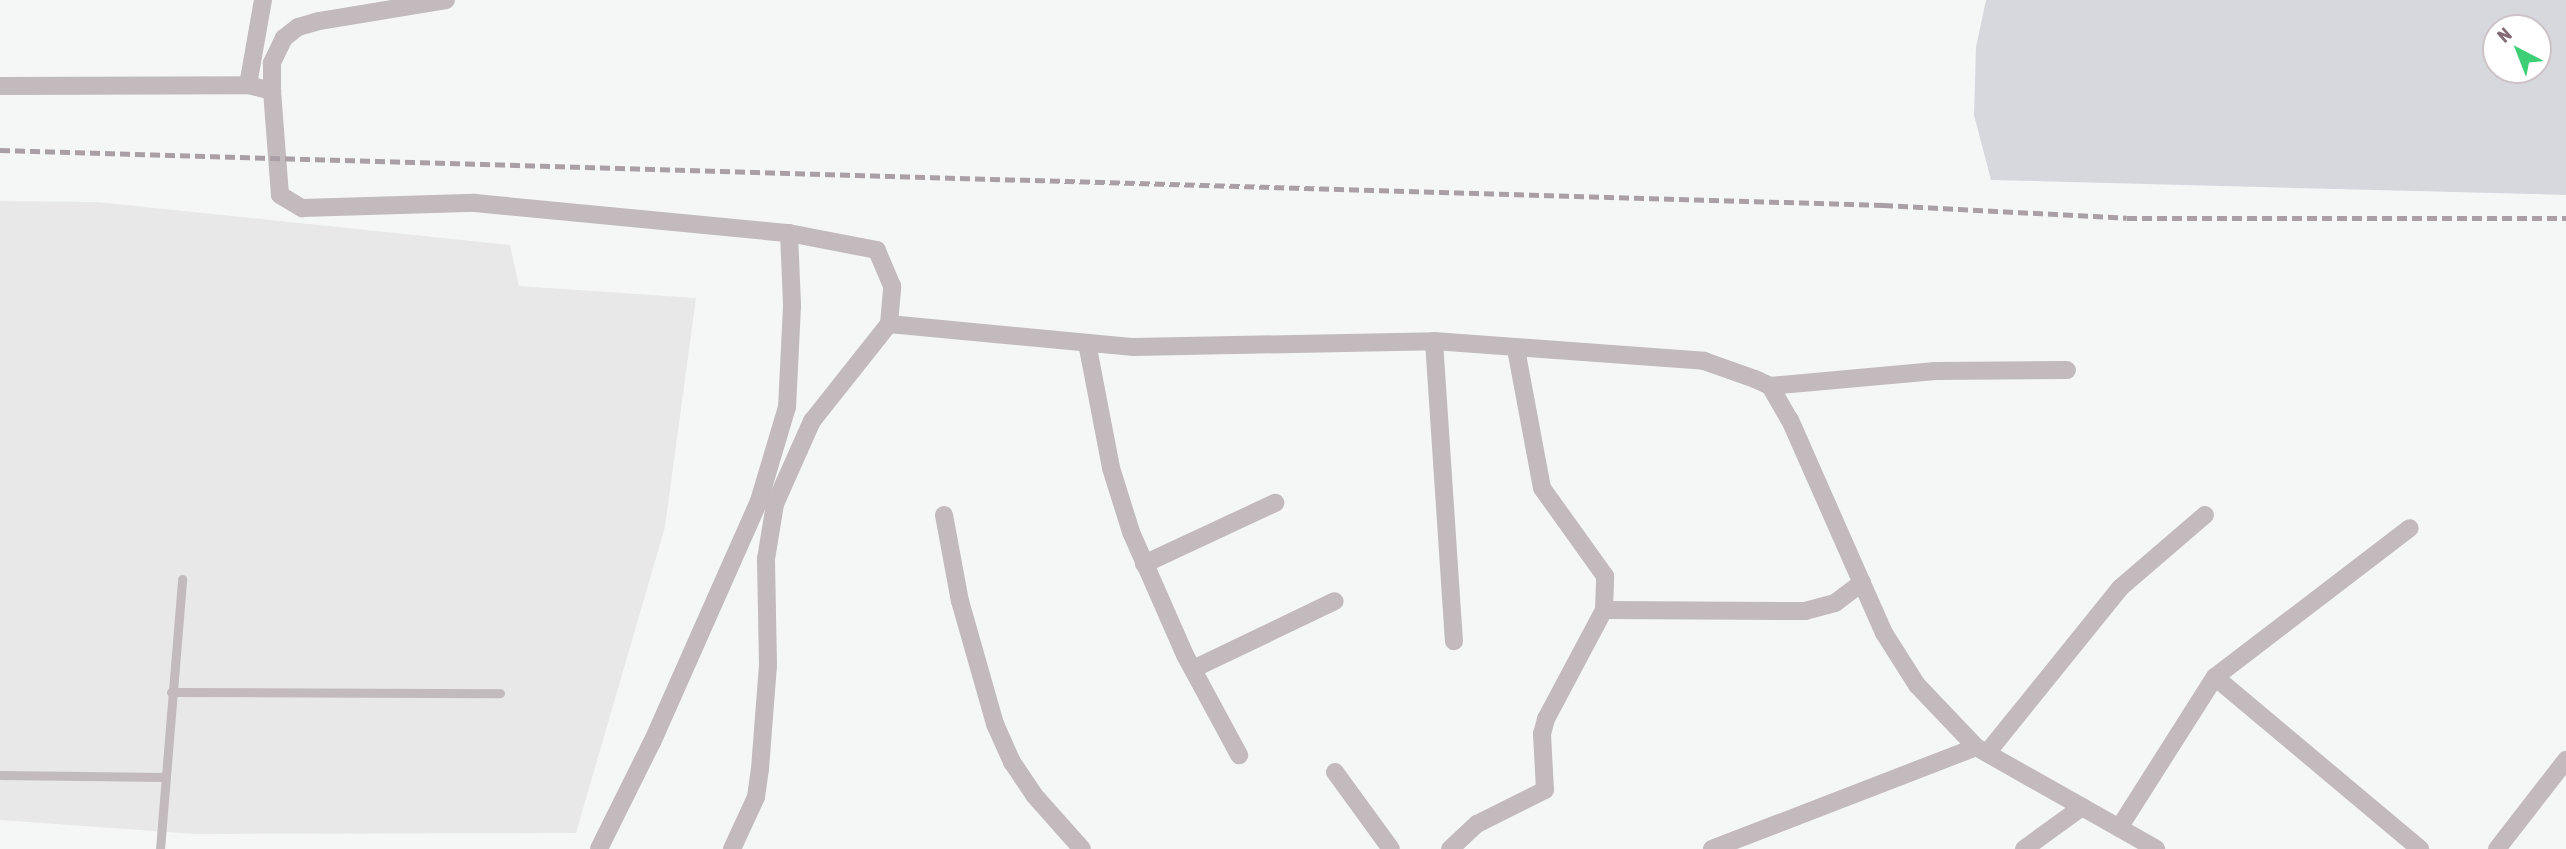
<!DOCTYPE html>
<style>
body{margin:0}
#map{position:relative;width:2566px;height:849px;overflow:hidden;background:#f5f7f7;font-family:"Asap Condensed",sans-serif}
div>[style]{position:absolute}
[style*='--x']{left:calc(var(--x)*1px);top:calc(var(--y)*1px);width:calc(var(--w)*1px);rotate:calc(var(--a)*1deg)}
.built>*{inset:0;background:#e8e8e9}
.green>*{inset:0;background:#d7d8de}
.lane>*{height:9px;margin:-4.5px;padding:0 4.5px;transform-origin:4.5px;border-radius:4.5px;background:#c2babd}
.street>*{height:18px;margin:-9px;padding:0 9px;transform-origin:9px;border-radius:9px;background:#c2babd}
.rail>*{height:5px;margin-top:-2.5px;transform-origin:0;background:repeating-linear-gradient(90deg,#aa9fa4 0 10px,transparent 0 15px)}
span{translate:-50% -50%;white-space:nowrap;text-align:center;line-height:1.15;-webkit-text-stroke:7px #fff;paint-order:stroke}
.north{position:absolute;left:2482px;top:14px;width:70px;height:70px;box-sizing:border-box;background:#fff;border:2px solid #cdc3c7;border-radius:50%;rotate:318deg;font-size:19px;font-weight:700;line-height:28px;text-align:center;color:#836a74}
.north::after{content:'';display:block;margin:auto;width:24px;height:32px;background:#3dcf76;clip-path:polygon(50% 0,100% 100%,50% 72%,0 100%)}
</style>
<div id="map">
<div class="built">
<i style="clip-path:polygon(0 201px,97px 202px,510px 245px,519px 286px,696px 298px,665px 527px,576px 833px,195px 834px,0 820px)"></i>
</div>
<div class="green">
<i style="clip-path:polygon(evenodd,1986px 0,2566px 0,2566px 195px,1991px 180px,1974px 115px,1976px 47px,1986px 0,2496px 28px,2538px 28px,2538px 70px,2496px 70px,2496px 28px)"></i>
</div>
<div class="lane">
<i style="--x:171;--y:692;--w:329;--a:0.2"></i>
<i style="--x:0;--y:775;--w:166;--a:0.7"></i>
<i style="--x:160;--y:849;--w:271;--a:-85.3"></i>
</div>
<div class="street">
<i style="--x:446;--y:0;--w:129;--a:170.6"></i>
<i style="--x:319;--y:21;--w:22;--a:164"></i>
<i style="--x:298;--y:27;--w:18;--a:142"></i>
<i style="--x:284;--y:38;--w:28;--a:116"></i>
<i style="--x:272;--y:63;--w:28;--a:90"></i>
<i style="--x:272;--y:91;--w:104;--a:85.6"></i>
<i style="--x:280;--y:195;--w:26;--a:31"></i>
<i style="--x:302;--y:208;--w:173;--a:-1.7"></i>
<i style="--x:475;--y:203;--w:315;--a:5.5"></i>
<i style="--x:789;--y:233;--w:73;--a:87.6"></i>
<i style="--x:792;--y:306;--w:101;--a:92.8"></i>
<i style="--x:787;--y:407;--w:98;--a:106.6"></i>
<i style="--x:759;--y:501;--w:264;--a:113.9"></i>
<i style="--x:652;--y:742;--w:119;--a:116.4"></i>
<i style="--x:248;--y:85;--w:86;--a:-80"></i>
<i style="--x:0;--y:86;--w:248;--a:-0.2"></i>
<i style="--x:248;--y:85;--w:25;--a:14"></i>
<i style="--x:889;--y:324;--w:246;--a:5.4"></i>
<i style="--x:1134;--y:347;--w:300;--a:-1.1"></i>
<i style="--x:1434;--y:341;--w:271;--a:4.2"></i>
<i style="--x:1704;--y:361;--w:54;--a:19.4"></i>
<i style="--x:1755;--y:379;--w:17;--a:25"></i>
<i style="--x:1770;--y:386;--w:39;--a:60"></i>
<i style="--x:1790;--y:420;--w:233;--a:66.2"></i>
<i style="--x:1884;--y:633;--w:62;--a:57.6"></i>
<i style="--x:1917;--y:685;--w:86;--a:46.4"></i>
<i style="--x:1976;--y:747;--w:207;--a:29.5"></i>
<i style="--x:1434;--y:341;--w:301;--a:86.2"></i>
<i style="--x:1087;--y:343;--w:127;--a:79.1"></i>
<i style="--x:1111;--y:468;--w:67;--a:72.6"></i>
<i style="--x:1131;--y:532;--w:134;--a:66.3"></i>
<i style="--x:1185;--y:655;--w:114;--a:61.6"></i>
<i style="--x:1770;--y:386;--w:166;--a:-5.2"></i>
<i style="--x:1935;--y:371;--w:132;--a:-0.4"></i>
<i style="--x:944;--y:515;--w:87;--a:79.5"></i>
<i style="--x:960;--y:601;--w:128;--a:74.1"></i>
<i style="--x:995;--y:724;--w:42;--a:65.9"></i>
<i style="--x:1012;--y:762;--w:40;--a:56"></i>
<i style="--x:1034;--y:795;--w:72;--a:48.4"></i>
<i style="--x:1144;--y:564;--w:145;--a:-25"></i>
<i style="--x:1604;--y:610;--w:201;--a:0.3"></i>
<i style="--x:1805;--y:611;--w:31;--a:-15"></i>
<i style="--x:1835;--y:603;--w:34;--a:-37"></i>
<i style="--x:1193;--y:669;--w:157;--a:-25.6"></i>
<i style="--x:2215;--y:677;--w:268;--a:40"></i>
<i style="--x:1987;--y:753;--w:212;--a:-51.1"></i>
<i style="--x:2120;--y:588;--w:112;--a:-40.7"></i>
<i style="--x:1335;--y:772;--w:95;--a:54"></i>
<i style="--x:2119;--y:828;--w:179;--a:-57.6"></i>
<i style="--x:2215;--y:677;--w:245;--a:-37.4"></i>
<i style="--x:732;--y:849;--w:57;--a:-65.2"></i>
<i style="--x:756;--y:797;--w:28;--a:-82"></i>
<i style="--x:760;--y:769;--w:104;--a:-85.6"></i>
<i style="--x:768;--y:665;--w:106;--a:-91.1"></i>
<i style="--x:766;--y:559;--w:56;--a:-80.7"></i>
<i style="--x:775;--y:504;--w:91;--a:-66"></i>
<i style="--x:812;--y:421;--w:124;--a:-51.6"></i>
<i style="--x:889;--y:324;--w:38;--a:-85"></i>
<i style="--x:892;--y:286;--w:39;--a:-113"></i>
<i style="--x:877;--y:250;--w:90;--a:-169.1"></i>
<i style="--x:1450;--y:849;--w:37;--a:-43"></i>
<i style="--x:1477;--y:824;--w:76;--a:-26.6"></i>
<i style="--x:1545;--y:790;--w:56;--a:-93.1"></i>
<i style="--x:1542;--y:734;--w:16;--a:-75"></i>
<i style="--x:1546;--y:719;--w:123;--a:-62"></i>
<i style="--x:1604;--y:610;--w:34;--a:-88"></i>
<i style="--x:1605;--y:576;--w:108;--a:-125.6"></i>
<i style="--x:1542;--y:488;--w:141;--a:-100.6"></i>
<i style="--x:1712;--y:849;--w:283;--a:-21.1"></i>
<i style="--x:2024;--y:849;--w:72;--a:-35.9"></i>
<i style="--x:2497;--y:849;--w:113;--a:-52.2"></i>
</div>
<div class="rail">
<i style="--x:0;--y:150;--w:1884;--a:1.67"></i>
<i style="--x:1883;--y:205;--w:244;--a:3"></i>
<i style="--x:2127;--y:218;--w:439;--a:0"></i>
</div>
<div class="north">N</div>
</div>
